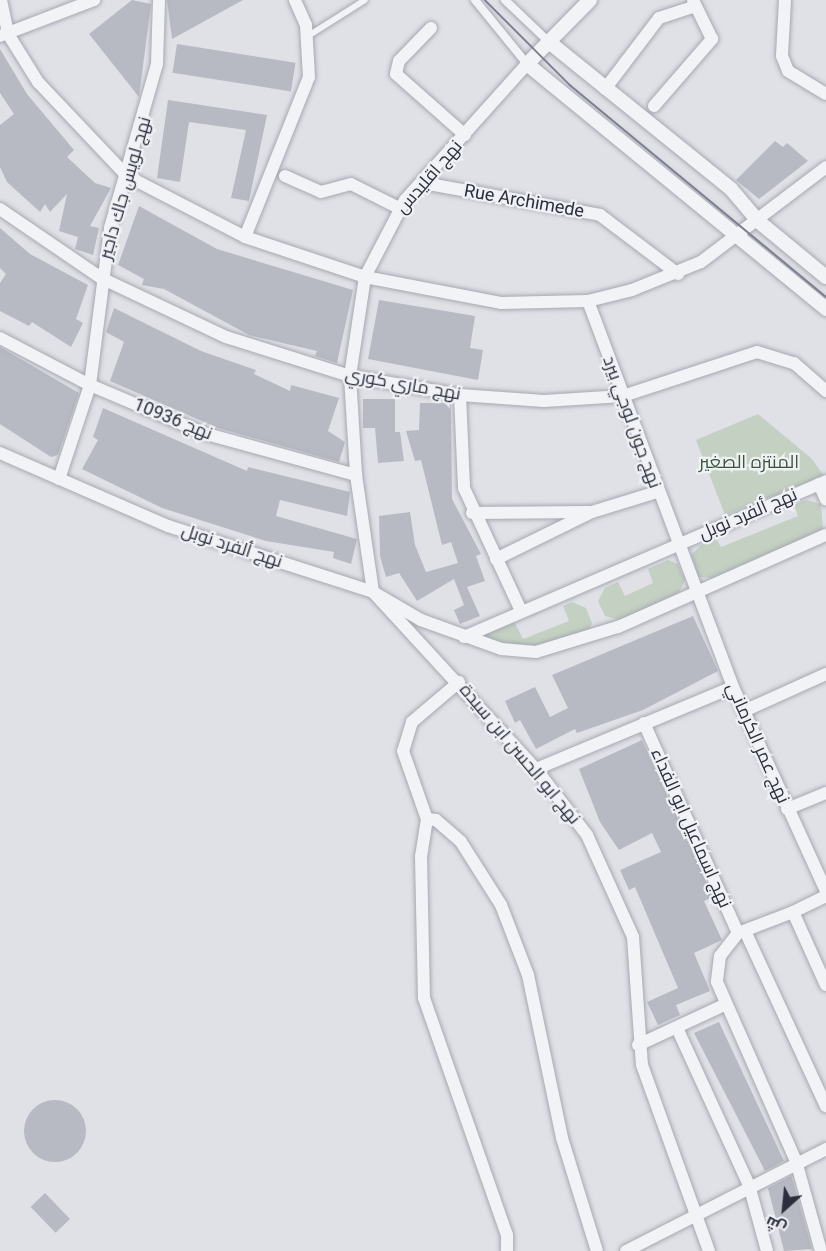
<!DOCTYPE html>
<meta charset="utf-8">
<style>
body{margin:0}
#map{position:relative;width:826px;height:1251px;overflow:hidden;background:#e0e1e7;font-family:Roboto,Cairo,sans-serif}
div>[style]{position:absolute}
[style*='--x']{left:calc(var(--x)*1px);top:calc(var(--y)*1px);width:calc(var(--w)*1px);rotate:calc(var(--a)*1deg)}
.green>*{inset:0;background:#c3d0c2}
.building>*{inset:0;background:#b8bac3;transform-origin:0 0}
.round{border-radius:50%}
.roads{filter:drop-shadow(0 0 2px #a6a8b1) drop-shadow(0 0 2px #a6a8b1)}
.service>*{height:6px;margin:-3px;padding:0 3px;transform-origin:3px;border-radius:3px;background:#f2f3f6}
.pedestrian>*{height:8px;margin:-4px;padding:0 4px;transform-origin:4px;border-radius:4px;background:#f2f3f6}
.minor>*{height:12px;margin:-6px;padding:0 6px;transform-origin:6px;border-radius:6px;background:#f2f3f6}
.tertiary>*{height:14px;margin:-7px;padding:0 7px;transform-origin:7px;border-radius:7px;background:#f2f3f6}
.tram>*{height:1.5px;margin:-0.75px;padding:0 0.75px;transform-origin:0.75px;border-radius:0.75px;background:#7b7f8f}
span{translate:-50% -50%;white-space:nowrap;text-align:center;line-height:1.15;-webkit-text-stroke:4.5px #eff1f5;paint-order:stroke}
.street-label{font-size:18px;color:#2b2e3d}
.park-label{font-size:18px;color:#39573a}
.north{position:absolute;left:754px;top:1179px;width:60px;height:60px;-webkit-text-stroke:4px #eff1f5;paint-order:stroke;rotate:207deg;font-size:16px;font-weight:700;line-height:24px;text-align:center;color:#2b2e3d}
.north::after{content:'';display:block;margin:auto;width:21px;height:27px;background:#2b2e3d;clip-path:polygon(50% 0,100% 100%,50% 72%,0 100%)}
</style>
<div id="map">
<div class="green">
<i style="clip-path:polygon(758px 414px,812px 459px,824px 476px,725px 515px,696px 440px)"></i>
<i style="clip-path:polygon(806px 500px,821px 504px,823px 531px,716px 578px,698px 577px,691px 555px,701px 545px,716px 539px,721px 547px,798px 516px,794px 505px)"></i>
<i style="clip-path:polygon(668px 560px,678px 564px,685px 580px,678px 595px,620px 620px,605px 616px,598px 601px,605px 588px,618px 582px,625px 596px,653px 583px,648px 569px)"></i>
<i style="clip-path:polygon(572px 602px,586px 608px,592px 623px,588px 633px,552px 645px,522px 646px,480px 637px,514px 621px,523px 639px,569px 621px,563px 606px)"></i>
</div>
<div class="building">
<i style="clip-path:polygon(132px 0,151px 4px,139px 97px,89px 34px)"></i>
<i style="clip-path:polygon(167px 0,243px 0,172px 39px)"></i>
<i style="left:177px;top:44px;width:120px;height:29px;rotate:9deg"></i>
<i style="clip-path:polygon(0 49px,27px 94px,74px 150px,67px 157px,95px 183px,111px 188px,90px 226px,99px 228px,93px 255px,75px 249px,78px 237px,59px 231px,67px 194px,50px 212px,45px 204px,40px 212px,7px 182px,0 167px,0 125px,14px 114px,0 93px)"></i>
<i style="clip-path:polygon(168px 100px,267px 115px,249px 201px,231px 198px,246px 130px,189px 122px,180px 182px,157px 178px)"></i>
<i style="clip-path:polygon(775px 141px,783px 147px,787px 143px,808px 161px,759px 199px,736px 180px)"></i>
<i style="clip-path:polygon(139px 206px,217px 249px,353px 290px,337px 363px,315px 356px,317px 351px,249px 335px,164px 289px,142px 285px,144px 279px,118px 265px)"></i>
<i style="clip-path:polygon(0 228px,30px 254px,88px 285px,76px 319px,83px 323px,71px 347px,32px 322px,29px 326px,0 311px,0 283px,6px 274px,0 268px)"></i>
<i style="clip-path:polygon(379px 300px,475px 316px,470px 348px,483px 350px,478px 380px,368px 359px)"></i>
<i style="clip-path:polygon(114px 308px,201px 351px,256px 370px,254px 374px,290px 391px,291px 385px,339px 398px,328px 431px,345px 442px,339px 462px,218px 428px,110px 381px,124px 342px,106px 332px)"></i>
<i style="clip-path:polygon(0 347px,79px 393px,58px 455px,51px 457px,0 424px)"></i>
<i style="clip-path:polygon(363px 399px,395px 399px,395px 432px,400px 432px,404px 461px,378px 463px,375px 428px,363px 428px)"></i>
<i style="clip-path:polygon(420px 403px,451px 403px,452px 499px,481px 554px,476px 556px,485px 581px,467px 587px,480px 616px,460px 624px,454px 610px,464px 605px,454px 579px,417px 601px,399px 573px,386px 577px,380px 556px,379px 516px,410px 512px,415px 545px,426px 572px,458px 563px,451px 542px,442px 545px,421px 460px,415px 461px,406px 431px,419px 430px)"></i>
<i style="clip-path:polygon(103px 408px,247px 471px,248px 467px,350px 492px,347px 516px,280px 500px,276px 516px,357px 539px,351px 564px,333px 558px,334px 552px,266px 541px,162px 508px,82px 469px,98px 440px,93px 437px)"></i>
<i style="clip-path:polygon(693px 616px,718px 671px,643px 710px,577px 733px,575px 729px,536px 749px,520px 720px,515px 723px,505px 701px,535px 687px,550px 717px,568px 708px,552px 675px)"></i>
<i style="clip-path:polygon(642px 740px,713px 897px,704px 901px,722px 940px,694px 953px,710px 991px,676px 1005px,680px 1015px,658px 1025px,647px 1002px,678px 988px,635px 887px,629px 890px,620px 870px,661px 852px,652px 833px,619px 850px,600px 822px,579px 769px)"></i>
<i style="clip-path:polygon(719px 1022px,784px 1161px,765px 1171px,694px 1033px)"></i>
<i class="round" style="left:24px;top:1100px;width:62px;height:62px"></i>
<i style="clip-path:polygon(791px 1176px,793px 1182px,812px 1249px,784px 1251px,768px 1188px)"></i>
<i style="left:45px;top:1193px;width:36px;height:20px;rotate:46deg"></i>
</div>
<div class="roads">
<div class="service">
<i style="--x:308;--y:36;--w:67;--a:-32.3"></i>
</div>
<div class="pedestrian">
<i style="--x:475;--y:0;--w:82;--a:50.9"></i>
<i style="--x:505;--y:0;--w:61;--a:43.7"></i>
</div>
<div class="minor">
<i style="--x:1;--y:0;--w:35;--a:78"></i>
<i style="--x:8;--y:34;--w:57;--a:58"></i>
<i style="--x:38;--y:82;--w:129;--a:46.6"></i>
<i style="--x:127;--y:176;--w:133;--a:27.3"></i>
<i style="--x:245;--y:237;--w:126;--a:18.4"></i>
<i style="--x:365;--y:277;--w:138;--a:10.8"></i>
<i style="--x:501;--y:303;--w:87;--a:-1.3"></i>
<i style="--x:588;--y:301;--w:45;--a:-14"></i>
<i style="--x:632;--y:290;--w:74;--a:-22.1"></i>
<i style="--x:701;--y:262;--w:157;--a:-37.2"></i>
<i style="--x:785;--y:0;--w:56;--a:93.1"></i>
<i style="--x:782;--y:56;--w:16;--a:68"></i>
<i style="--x:788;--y:71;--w:44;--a:31.2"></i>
<i style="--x:431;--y:28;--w:46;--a:134.1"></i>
<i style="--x:399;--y:61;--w:13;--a:103"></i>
<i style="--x:396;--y:74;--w:92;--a:41.5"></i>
<i style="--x:0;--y:36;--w:101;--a:-21"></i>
<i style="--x:527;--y:64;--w:183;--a:131.9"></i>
<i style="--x:405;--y:200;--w:87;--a:117.5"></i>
<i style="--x:365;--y:277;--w:100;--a:98.6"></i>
<i style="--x:350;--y:376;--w:99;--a:86.5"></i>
<i style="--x:356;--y:475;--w:118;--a:81.7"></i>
<i style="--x:373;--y:592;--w:241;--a:47.4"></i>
<i style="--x:536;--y:769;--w:83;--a:52.3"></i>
<i style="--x:587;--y:835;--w:112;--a:65.7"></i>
<i style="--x:633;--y:937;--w:128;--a:86"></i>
<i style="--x:642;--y:1065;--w:198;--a:70.2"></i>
<i style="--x:605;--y:89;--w:89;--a:-52.7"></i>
<i style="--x:659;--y:18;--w:36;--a:-18"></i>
<i style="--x:654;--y:106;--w:89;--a:-49.1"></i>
<i style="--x:712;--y:39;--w:43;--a:-116"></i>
<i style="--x:285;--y:176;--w:39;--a:24"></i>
<i style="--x:321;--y:192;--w:31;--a:-15"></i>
<i style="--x:351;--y:184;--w:54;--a:26.6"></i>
<i style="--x:423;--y:183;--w:180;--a:10.2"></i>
<i style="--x:600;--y:215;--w:98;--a:37.1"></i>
<i style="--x:0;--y:209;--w:122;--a:34.3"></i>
<i style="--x:101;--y:278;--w:138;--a:25.3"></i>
<i style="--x:226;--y:337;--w:130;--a:17.5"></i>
<i style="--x:350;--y:376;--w:112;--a:9.8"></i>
<i style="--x:460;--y:395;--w:84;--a:4.1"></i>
<i style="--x:544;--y:401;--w:79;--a:-3.6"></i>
<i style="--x:623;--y:396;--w:141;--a:-18.2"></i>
<i style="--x:757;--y:352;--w:39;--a:17"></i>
<i style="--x:794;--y:363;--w:43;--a:41.2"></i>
<i style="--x:245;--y:237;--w:172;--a:-68.2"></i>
<i style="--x:309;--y:77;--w:52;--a:-93.3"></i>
<i style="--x:306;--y:25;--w:27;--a:-114"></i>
<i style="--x:588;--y:301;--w:412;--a:69.4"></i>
<i style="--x:733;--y:687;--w:224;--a:65.5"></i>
<i style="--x:0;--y:338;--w:102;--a:27.6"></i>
<i style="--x:90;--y:385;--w:123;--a:23"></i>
<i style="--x:203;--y:433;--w:159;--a:15.4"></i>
<i style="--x:460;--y:395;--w:93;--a:87.5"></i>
<i style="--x:464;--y:488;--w:136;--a:65.1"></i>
<i style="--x:0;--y:453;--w:183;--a:23.5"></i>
<i style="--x:168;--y:526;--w:215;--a:17.8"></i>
<i style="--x:373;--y:592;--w:56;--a:30.3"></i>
<i style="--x:421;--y:620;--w:85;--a:19.9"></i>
<i style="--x:501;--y:649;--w:35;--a:5"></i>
<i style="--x:536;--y:652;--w:86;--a:-17"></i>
<i style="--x:618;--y:627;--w:227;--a:-23.9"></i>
<i style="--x:59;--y:479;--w:99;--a:-71.7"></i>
<i style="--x:90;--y:385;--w:158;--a:-82.7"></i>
<i style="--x:110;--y:228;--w:171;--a:-74"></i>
<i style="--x:157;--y:64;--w:64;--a:-88.2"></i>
<i style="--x:819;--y:484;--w:17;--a:66"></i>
<i style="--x:472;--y:513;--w:116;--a:-0.5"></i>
<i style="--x:496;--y:559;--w:107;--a:-26.1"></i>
<i style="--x:592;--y:512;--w:68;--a:-17.1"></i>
<i style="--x:464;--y:637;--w:394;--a:-23.3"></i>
<i style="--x:459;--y:682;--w:62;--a:139.6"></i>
<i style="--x:412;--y:722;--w:30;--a:107"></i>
<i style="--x:403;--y:751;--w:72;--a:70.6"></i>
<i style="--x:427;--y:819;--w:37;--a:99"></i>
<i style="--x:421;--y:856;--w:142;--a:88.8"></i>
<i style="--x:424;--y:998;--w:251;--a:70.7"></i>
<i style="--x:507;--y:1235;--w:16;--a:90"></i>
<i style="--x:744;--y:711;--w:90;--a:-24.3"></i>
<i style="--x:644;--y:723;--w:230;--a:65.9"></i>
<i style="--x:536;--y:769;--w:213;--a:-22.6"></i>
<i style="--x:787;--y:809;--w:42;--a:-22.3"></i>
<i style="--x:427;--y:819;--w:9;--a:6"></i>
<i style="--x:436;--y:820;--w:33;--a:41"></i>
<i style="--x:461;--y:842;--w:75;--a:57.6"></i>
<i style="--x:501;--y:905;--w:75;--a:68.9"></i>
<i style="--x:528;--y:975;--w:167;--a:78.2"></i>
<i style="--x:562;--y:1138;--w:118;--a:72.8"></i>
<i style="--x:826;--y:896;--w:37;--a:154"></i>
<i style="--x:793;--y:912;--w:80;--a:65.7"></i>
<i style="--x:793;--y:912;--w:59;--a:159.1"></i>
<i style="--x:738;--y:933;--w:29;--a:128"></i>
<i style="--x:720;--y:956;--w:26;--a:97"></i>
<i style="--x:717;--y:982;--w:196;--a:66.2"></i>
<i style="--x:796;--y:1161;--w:93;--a:74.5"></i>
<i style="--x:745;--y:931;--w:193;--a:65.2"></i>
<i style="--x:677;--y:1028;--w:173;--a:65.4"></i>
<i style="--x:749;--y:1185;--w:68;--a:74.7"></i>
<i style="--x:638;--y:1045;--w:95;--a:-24.9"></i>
<i style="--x:626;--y:1251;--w:225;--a:-27"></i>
</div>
<div class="tertiary">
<i style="--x:590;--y:0;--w:90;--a:134.5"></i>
<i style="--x:527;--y:64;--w:387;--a:39.3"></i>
<i style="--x:549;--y:42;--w:234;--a:38.9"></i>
<i style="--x:731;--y:189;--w:42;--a:49.8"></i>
<i style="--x:758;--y:221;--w:88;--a:39.5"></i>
</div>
</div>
<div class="tram">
<i style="--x:485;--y:0;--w:120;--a:45"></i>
<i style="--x:570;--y:85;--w:332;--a:39.6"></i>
</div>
<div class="street-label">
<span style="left:429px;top:177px;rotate:-49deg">نهج اقليدس</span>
<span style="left:125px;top:188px;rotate:-74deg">نهج لويس جاك داجير</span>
<span style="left:524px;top:201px;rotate:10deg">Rue Archimede</span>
<span style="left:403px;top:384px;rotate:10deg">نهج ماري كوري</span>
<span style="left:173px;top:419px;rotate:22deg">نهج 10936</span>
<span style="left:632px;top:422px;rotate:70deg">نهج جون لوجي بيرد</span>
<span style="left:748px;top:514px;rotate:-23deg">نهج ألفرد نوبل</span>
<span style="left:232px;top:546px;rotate:18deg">نهج ألفرد نوبل</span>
<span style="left:758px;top:743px;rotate:66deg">نهج عمر الكرماني</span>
<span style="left:520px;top:754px;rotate:50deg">نهج ابو الحسن ابن سيدة</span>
<span style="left:691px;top:828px;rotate:66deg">نهج اسماعيل ابو الفداء</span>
</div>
<div class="park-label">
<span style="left:749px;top:462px">المنتزه الصغير</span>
</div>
<div class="north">ش</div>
</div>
